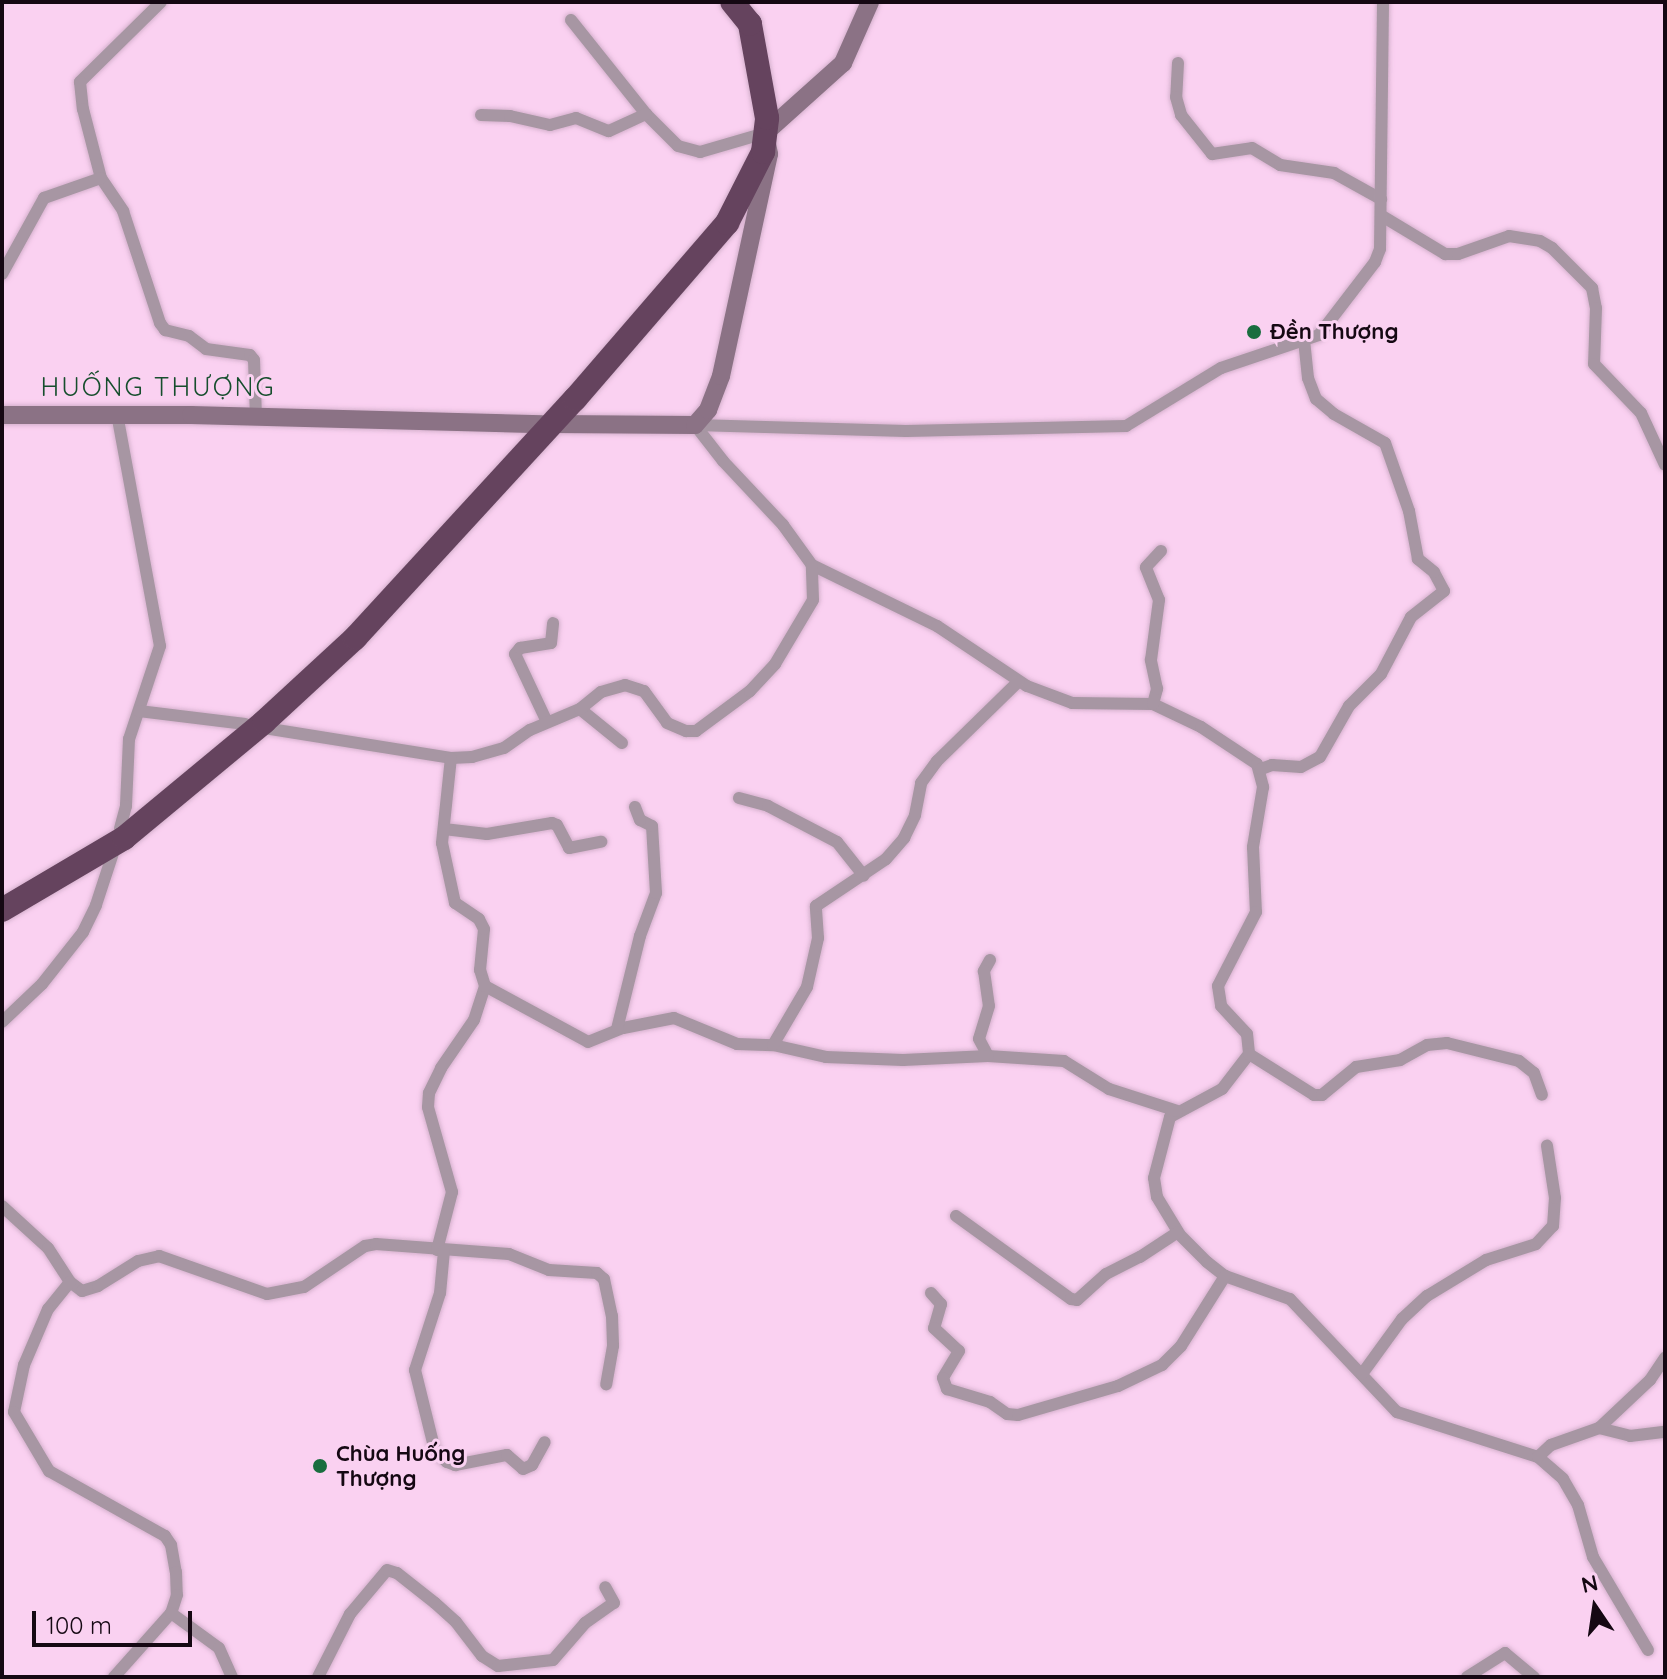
<!DOCTYPE html>
<meta charset="utf-8">
<style>
body{margin:0}
#map{position:relative;width:1667px;height:1679px;overflow:hidden;background:#fad1f1;font-family:Quicksand,sans-serif}
div>[style]{position:absolute}
[style*='--x']{left:calc(var(--x)*1px);top:calc(var(--y)*1px);width:calc(var(--w)*1px);rotate:calc(var(--a)*1deg)}
.roads{filter:drop-shadow(0 0 2px #d5b1cd) drop-shadow(0 0 2px #d5b1cd)}
.street>*{height:12px;margin:-6px;padding:0 6px;transform-origin:6px;border-radius:6px;background:#a796a3}
.secondary>*{height:18px;margin:-9px;padding:0 9px;transform-origin:9px;border-radius:9px;background:#8b7285}
.highway>*{height:24px;margin:-12px;padding:0 12px;transform-origin:12px;border-radius:12px;background:#65435e}
.dots>*{width:22px;height:22px;translate:-50% -50%;box-sizing:border-box;border:4px solid #fad1f1;border-radius:50%}
span{translate:-50% -50%;white-space:nowrap;text-align:center;line-height:1.15;-webkit-text-stroke:6px #fad1f1;paint-order:stroke}
.poi-label{font-size:22px;color:#150813;font-weight:700}
.left{translate:0 -50%;text-align:left}
.quarter-label{font-size:26px;color:#164e2d;letter-spacing:2px}
.frame{position:absolute;inset:0;border:4px solid #150813;pointer-events:none}
.north{position:absolute;left:1555px;top:1567px;width:80px;height:80px;-webkit-text-stroke:6px #fad1f1;paint-order:stroke;rotate:347deg;font-size:22px;font-weight:700;line-height:32px;text-align:center;color:#150813}
.north::after{content:'';display:block;margin:auto;width:28px;height:36px;background:#150813;clip-path:polygon(50% 0,100% 100%,50% 72%,0 100%)}
.scale{position:absolute;left:32px;top:1611px;width:160px;height:36px;box-sizing:border-box;border:4px solid #150813;border-top:0;padding-left:10px;font-size:24px;line-height:28px;white-space:nowrap;color:#150813;-webkit-text-stroke:6px #fad1f1;paint-order:stroke}
</style>
<div id="map">
<div class="roads">
<div class="street">
<i style="--x:161;--y:2;--w:114;--a:135.4"></i>
<i style="--x:80;--y:82;--w:27;--a:84"></i>
<i style="--x:83;--y:109;--w:71;--a:75.4"></i>
<i style="--x:101;--y:178;--w:40;--a:56"></i>
<i style="--x:123;--y:211;--w:118;--a:71.7"></i>
<i style="--x:160;--y:323;--w:9;--a:54"></i>
<i style="--x:165;--y:330;--w:25;--a:14"></i>
<i style="--x:189;--y:336;--w:21;--a:37"></i>
<i style="--x:206;--y:349;--w:44;--a:7.8"></i>
<i style="--x:250;--y:355;--w:6;--a:51"></i>
<i style="--x:254;--y:360;--w:57;--a:88"></i>
<i style="--x:571;--y:20;--w:120;--a:51.4"></i>
<i style="--x:646;--y:114;--w:45;--a:45"></i>
<i style="--x:678;--y:146;--w:23;--a:15"></i>
<i style="--x:700;--y:152;--w:68;--a:-16.3"></i>
<i style="--x:1178;--y:63;--w:34;--a:93"></i>
<i style="--x:1176;--y:97;--w:19;--a:74"></i>
<i style="--x:1181;--y:115;--w:50;--a:51.5"></i>
<i style="--x:1212;--y:154;--w:40;--a:-8.5"></i>
<i style="--x:1252;--y:148;--w:33;--a:31"></i>
<i style="--x:1280;--y:165;--w:55;--a:8.4"></i>
<i style="--x:1334;--y:173;--w:54;--a:29"></i>
<i style="--x:481;--y:115;--w:29;--a:2"></i>
<i style="--x:510;--y:116;--w:41;--a:12.7"></i>
<i style="--x:550;--y:125;--w:27;--a:-15"></i>
<i style="--x:576;--y:118;--w:35;--a:22"></i>
<i style="--x:609;--y:131;--w:41;--a:-24.7"></i>
<i style="--x:1382;--y:216;--w:74;--a:31.1"></i>
<i style="--x:1445;--y:254;--w:13;--a:0"></i>
<i style="--x:1458;--y:254;--w:54;--a:-19.4"></i>
<i style="--x:1509;--y:236;--w:31;--a:9"></i>
<i style="--x:1540;--y:241;--w:14;--a:30"></i>
<i style="--x:1552;--y:248;--w:57;--a:45"></i>
<i style="--x:1592;--y:288;--w:20;--a:79"></i>
<i style="--x:1596;--y:308;--w:56;--a:92"></i>
<i style="--x:1594;--y:364;--w:68;--a:46.2"></i>
<i style="--x:1641;--y:413;--w:57;--a:65.2"></i>
<i style="--x:2;--y:274;--w:87;--a:-61.1"></i>
<i style="--x:44;--y:198;--w:60;--a:-19.3"></i>
<i style="--x:117;--y:414;--w:236;--a:79.5"></i>
<i style="--x:160;--y:646;--w:98;--a:108.4"></i>
<i style="--x:129;--y:739;--w:67;--a:92.6"></i>
<i style="--x:126;--y:806;--w:23;--a:105"></i>
<i style="--x:695;--y:425;--w:46;--a:52.1"></i>
<i style="--x:723;--y:461;--w:88;--a:46.8"></i>
<i style="--x:783;--y:525;--w:49;--a:54.1"></i>
<i style="--x:812;--y:565;--w:139;--a:26"></i>
<i style="--x:937;--y:626;--w:108;--a:33.7"></i>
<i style="--x:1027;--y:686;--w:48;--a:20.7"></i>
<i style="--x:1072;--y:703;--w:81;--a:0.7"></i>
<i style="--x:1153;--y:704;--w:53;--a:25.6"></i>
<i style="--x:1201;--y:727;--w:67;--a:33.5"></i>
<i style="--x:1257;--y:764;--w:24;--a:75"></i>
<i style="--x:1263;--y:787;--w:61;--a:99.5"></i>
<i style="--x:1253;--y:847;--w:65;--a:87.4"></i>
<i style="--x:1256;--y:912;--w:83;--a:117.2"></i>
<i style="--x:1218;--y:986;--w:20;--a:81"></i>
<i style="--x:1221;--y:1006;--w:38;--a:47"></i>
<i style="--x:1247;--y:1034;--w:20;--a:84"></i>
<i style="--x:1249;--y:1054;--w:44;--a:127.6"></i>
<i style="--x:1222;--y:1089;--w:59;--a:151.7"></i>
<i style="--x:1170;--y:1117;--w:63;--a:104.7"></i>
<i style="--x:1154;--y:1178;--w:19;--a:81"></i>
<i style="--x:1157;--y:1197;--w:44;--a:58.8"></i>
<i style="--x:1180;--y:1235;--w:38;--a:45"></i>
<i style="--x:1207;--y:1262;--w:23;--a:38"></i>
<i style="--x:1225;--y:1276;--w:69;--a:19.5"></i>
<i style="--x:1290;--y:1299;--w:156;--a:46.6"></i>
<i style="--x:1397;--y:1412;--w:148;--a:17.7"></i>
<i style="--x:1538;--y:1457;--w:33;--a:41"></i>
<i style="--x:1563;--y:1479;--w:30;--a:60"></i>
<i style="--x:1578;--y:1505;--w:54;--a:73.9"></i>
<i style="--x:1593;--y:1557;--w:108;--a:59.4"></i>
<i style="--x:695;--y:425;--w:211;--a:1.6"></i>
<i style="--x:906;--y:431;--w:220;--a:-1.3"></i>
<i style="--x:1126;--y:426;--w:111;--a:-31.4"></i>
<i style="--x:1221;--y:368;--w:103;--a:-18.6"></i>
<i style="--x:1319;--y:335;--w:92;--a:-52.5"></i>
<i style="--x:1375;--y:262;--w:14;--a:-69"></i>
<i style="--x:1380;--y:249;--w:247;--a:-89.3"></i>
<i style="--x:1153;--y:704;--w:16;--a:-75"></i>
<i style="--x:1157;--y:689;--w:30;--a:-102"></i>
<i style="--x:1151;--y:660;--w:61;--a:-82.4"></i>
<i style="--x:1159;--y:600;--w:35;--a:-112"></i>
<i style="--x:1146;--y:567;--w:22;--a:-47"></i>
<i style="--x:580;--y:709;--w:54;--a:39"></i>
<i style="--x:139;--y:711;--w:107;--a:7"></i>
<i style="--x:547;--y:722;--w:75;--a:-115.2"></i>
<i style="--x:515;--y:654;--w:8;--a:-50"></i>
<i style="--x:520;--y:648;--w:31;--a:-9"></i>
<i style="--x:551;--y:643;--w:20;--a:-84"></i>
<i style="--x:258;--y:727;--w:195;--a:9.1"></i>
<i style="--x:451;--y:758;--w:21;--a:-3"></i>
<i style="--x:472;--y:757;--w:33;--a:-16"></i>
<i style="--x:504;--y:748;--w:32;--a:-35"></i>
<i style="--x:530;--y:730;--w:54;--a:-22.8"></i>
<i style="--x:580;--y:709;--w:27;--a:-39"></i>
<i style="--x:601;--y:692;--w:25;--a:-16"></i>
<i style="--x:625;--y:685;--w:20;--a:18"></i>
<i style="--x:644;--y:691;--w:39;--a:54"></i>
<i style="--x:667;--y:723;--w:21;--a:23"></i>
<i style="--x:686;--y:731;--w:10;--a:0"></i>
<i style="--x:696;--y:731;--w:67;--a:-36.5"></i>
<i style="--x:750;--y:691;--w:37;--a:-47"></i>
<i style="--x:775;--y:664;--w:74;--a:-59.3"></i>
<i style="--x:813;--y:600;--w:35;--a:-92"></i>
<i style="--x:1261;--y:769;--w:12;--a:-20"></i>
<i style="--x:1272;--y:765;--w:29;--a:4"></i>
<i style="--x:1301;--y:767;--w:21;--a:-28"></i>
<i style="--x:1320;--y:757;--w:59;--a:-60.4"></i>
<i style="--x:1349;--y:706;--w:45;--a:-45"></i>
<i style="--x:1381;--y:674;--w:64;--a:-62.2"></i>
<i style="--x:1411;--y:617;--w:42;--a:-38.2"></i>
<i style="--x:1444;--y:591;--w:21;--a:-118"></i>
<i style="--x:1434;--y:572;--w:21;--a:-141"></i>
<i style="--x:1418;--y:559;--w:49;--a:-100.6"></i>
<i style="--x:1409;--y:511;--w:72;--a:-109.4"></i>
<i style="--x:1385;--y:443;--w:59;--a:-150.4"></i>
<i style="--x:1334;--y:414;--w:23;--a:-140"></i>
<i style="--x:1316;--y:399;--w:22;--a:-111"></i>
<i style="--x:1308;--y:378;--w:37;--a:-96"></i>
<i style="--x:739;--y:798;--w:30;--a:15"></i>
<i style="--x:768;--y:806;--w:78;--a:27.6"></i>
<i style="--x:837;--y:842;--w:43;--a:51.5"></i>
<i style="--x:444;--y:829;--w:43;--a:6.6"></i>
<i style="--x:487;--y:834;--w:66;--a:-9.6"></i>
<i style="--x:552;--y:823;--w:5;--a:22"></i>
<i style="--x:557;--y:825;--w:26;--a:62"></i>
<i style="--x:569;--y:848;--w:33;--a:-11"></i>
<i style="--x:990;--y:960;--w:13;--a:119"></i>
<i style="--x:984;--y:971;--w:35;--a:82"></i>
<i style="--x:989;--y:1006;--w:34;--a:107"></i>
<i style="--x:979;--y:1039;--w:19;--a:62"></i>
<i style="--x:988;--y:1056;--w:76;--a:3.8"></i>
<i style="--x:1064;--y:1061;--w:53;--a:31.9"></i>
<i style="--x:1109;--y:1089;--w:71;--a:17.9"></i>
<i style="--x:485;--y:986;--w:117;--a:28.5"></i>
<i style="--x:588;--y:1042;--w:38;--a:-22"></i>
<i style="--x:623;--y:1028;--w:52;--a:-11.1"></i>
<i style="--x:674;--y:1018;--w:68;--a:22.4"></i>
<i style="--x:737;--y:1044;--w:36;--a:2"></i>
<i style="--x:773;--y:1045;--w:54;--a:12.8"></i>
<i style="--x:826;--y:1057;--w:77;--a:2.2"></i>
<i style="--x:903;--y:1060;--w:85;--a:-2.7"></i>
<i style="--x:2;--y:1022;--w:55;--a:-43.5"></i>
<i style="--x:42;--y:984;--w:66;--a:-51.7"></i>
<i style="--x:83;--y:932;--w:30;--a:-64"></i>
<i style="--x:96;--y:905;--w:61;--a:-71.9"></i>
<i style="--x:617;--y:1029;--w:96;--a:-76.1"></i>
<i style="--x:640;--y:936;--w:46;--a:-69.6"></i>
<i style="--x:656;--y:893;--w:67;--a:-93.4"></i>
<i style="--x:652;--y:826;--w:13;--a:-153"></i>
<i style="--x:640;--y:820;--w:14;--a:-111"></i>
<i style="--x:773;--y:1045;--w:67;--a:-59.6"></i>
<i style="--x:807;--y:987;--w:50;--a:-77.3"></i>
<i style="--x:818;--y:938;--w:32;--a:-94"></i>
<i style="--x:816;--y:906;--w:84;--a:-33.9"></i>
<i style="--x:886;--y:859;--w:28;--a:-49"></i>
<i style="--x:904;--y:838;--w:25;--a:-64"></i>
<i style="--x:915;--y:815;--w:33;--a:-79"></i>
<i style="--x:921;--y:783;--w:27;--a:-54"></i>
<i style="--x:937;--y:761;--w:113;--a:-44.3"></i>
<i style="--x:1249;--y:1054;--w:77;--a:32.2"></i>
<i style="--x:1314;--y:1095;--w:8;--a:0"></i>
<i style="--x:1322;--y:1095;--w:44;--a:-39.5"></i>
<i style="--x:1356;--y:1067;--w:45;--a:-9"></i>
<i style="--x:1400;--y:1060;--w:31;--a:-29"></i>
<i style="--x:1427;--y:1045;--w:20;--a:-6"></i>
<i style="--x:1447;--y:1043;--w:74;--a:14"></i>
<i style="--x:1519;--y:1061;--w:19;--a:39"></i>
<i style="--x:1534;--y:1073;--w:23;--a:70"></i>
<i style="--x:2;--y:1206;--w:62;--a:42.4"></i>
<i style="--x:48;--y:1248;--w:40;--a:57.1"></i>
<i style="--x:70;--y:1282;--w:15;--a:37"></i>
<i style="--x:82;--y:1291;--w:17;--a:-17"></i>
<i style="--x:98;--y:1286;--w:47;--a:-32"></i>
<i style="--x:138;--y:1261;--w:22;--a:-13"></i>
<i style="--x:159;--y:1256;--w:114;--a:19.4"></i>
<i style="--x:267;--y:1294;--w:38;--a:-11"></i>
<i style="--x:304;--y:1287;--w:73;--a:-33.9"></i>
<i style="--x:365;--y:1246;--w:11;--a:-10"></i>
<i style="--x:376;--y:1244;--w:133;--a:4.3"></i>
<i style="--x:509;--y:1254;--w:43;--a:21.8"></i>
<i style="--x:549;--y:1270;--w:48;--a:3.6"></i>
<i style="--x:597;--y:1273;--w:9;--a:41"></i>
<i style="--x:604;--y:1279;--w:38;--a:78"></i>
<i style="--x:612;--y:1316;--w:30;--a:88"></i>
<i style="--x:613;--y:1346;--w:39;--a:100"></i>
<i style="--x:956;--y:1216;--w:142;--a:35.8"></i>
<i style="--x:1071;--y:1299;--w:6;--a:9"></i>
<i style="--x:1077;--y:1300;--w:39;--a:-42"></i>
<i style="--x:1106;--y:1274;--w:38;--a:-27"></i>
<i style="--x:1140;--y:1257;--w:45;--a:-33.3"></i>
<i style="--x:437;--y:1250;--w:60;--a:-75.5"></i>
<i style="--x:452;--y:1192;--w:88;--a:-105.8"></i>
<i style="--x:428;--y:1107;--w:14;--a:-86"></i>
<i style="--x:429;--y:1093;--w:28;--a:-64"></i>
<i style="--x:441;--y:1068;--w:58;--a:-55.5"></i>
<i style="--x:474;--y:1020;--w:36;--a:-72"></i>
<i style="--x:485;--y:986;--w:17;--a:-107"></i>
<i style="--x:480;--y:970;--w:41;--a:-84.4"></i>
<i style="--x:484;--y:929;--w:11;--a:-117"></i>
<i style="--x:479;--y:919;--w:29;--a:-146"></i>
<i style="--x:455;--y:903;--w:61;--a:-102.2"></i>
<i style="--x:442;--y:843;--w:85;--a:-84"></i>
<i style="--x:444;--y:1251;--w:42;--a:95.4"></i>
<i style="--x:440;--y:1293;--w:81;--a:108"></i>
<i style="--x:415;--y:1370;--w:83;--a:76.1"></i>
<i style="--x:435;--y:1451;--w:16;--a:43"></i>
<i style="--x:447;--y:1462;--w:9;--a:21"></i>
<i style="--x:455;--y:1465;--w:53;--a:-10.9"></i>
<i style="--x:507;--y:1455;--w:21;--a:41"></i>
<i style="--x:523;--y:1469;--w:10;--a:-24"></i>
<i style="--x:532;--y:1465;--w:26;--a:-61"></i>
<i style="--x:70;--y:1282;--w:35;--a:129"></i>
<i style="--x:48;--y:1309;--w:61;--a:113.2"></i>
<i style="--x:24;--y:1365;--w:48;--a:102"></i>
<i style="--x:14;--y:1412;--w:69;--a:59.3"></i>
<i style="--x:49;--y:1471;--w:133;--a:29.3"></i>
<i style="--x:165;--y:1536;--w:11;--a:56"></i>
<i style="--x:171;--y:1545;--w:27;--a:80"></i>
<i style="--x:176;--y:1572;--w:23;--a:88"></i>
<i style="--x:177;--y:1595;--w:19;--a:108"></i>
<i style="--x:171;--y:1613;--w:86;--a:131.7"></i>
<i style="--x:931;--y:1293;--w:15;--a:48"></i>
<i style="--x:941;--y:1304;--w:25;--a:106"></i>
<i style="--x:934;--y:1328;--w:34;--a:43"></i>
<i style="--x:959;--y:1351;--w:31;--a:121"></i>
<i style="--x:943;--y:1378;--w:12;--a:70"></i>
<i style="--x:947;--y:1389;--w:45;--a:16.8"></i>
<i style="--x:990;--y:1402;--w:21;--a:35"></i>
<i style="--x:1007;--y:1414;--w:11;--a:5"></i>
<i style="--x:1018;--y:1415;--w:104;--a:-16.2"></i>
<i style="--x:1118;--y:1386;--w:49;--a:-25.5"></i>
<i style="--x:1162;--y:1365;--w:27;--a:-45"></i>
<i style="--x:1181;--y:1346;--w:83;--a:-57.8"></i>
<i style="--x:1362;--y:1374;--w:68;--a:-54"></i>
<i style="--x:1402;--y:1319;--w:34;--a:-43"></i>
<i style="--x:1427;--y:1296;--w:69;--a:-31.4"></i>
<i style="--x:1486;--y:1260;--w:52;--a:-17.7"></i>
<i style="--x:1536;--y:1244;--w:25;--a:-47"></i>
<i style="--x:1553;--y:1226;--w:28;--a:-86"></i>
<i style="--x:1555;--y:1198;--w:53;--a:-98.7"></i>
<i style="--x:1599;--y:1428;--w:32;--a:14"></i>
<i style="--x:1630;--y:1436;--w:35;--a:-7"></i>
<i style="--x:1538;--y:1457;--w:18;--a:-43"></i>
<i style="--x:1551;--y:1445;--w:51;--a:-19.5"></i>
<i style="--x:1599;--y:1428;--w:70;--a:-43.3"></i>
<i style="--x:1650;--y:1380;--w:27;--a:-56"></i>
<i style="--x:171;--y:1613;--w:59;--a:36.1"></i>
<i style="--x:219;--y:1648;--w:32;--a:66"></i>
<i style="--x:318;--y:1677;--w:71;--a:-63.1"></i>
<i style="--x:350;--y:1614;--w:57;--a:-49.9"></i>
<i style="--x:387;--y:1570;--w:10;--a:17"></i>
<i style="--x:397;--y:1573;--w:48;--a:38.3"></i>
<i style="--x:435;--y:1603;--w:28;--a:42"></i>
<i style="--x:456;--y:1622;--w:43;--a:52.6"></i>
<i style="--x:482;--y:1656;--w:19;--a:32"></i>
<i style="--x:498;--y:1666;--w:55;--a:-6.2"></i>
<i style="--x:553;--y:1660;--w:49;--a:-49.1"></i>
<i style="--x:585;--y:1623;--w:35;--a:-35"></i>
<i style="--x:614;--y:1603;--w:18;--a:-119"></i>
<i style="--x:1467;--y:1677;--w:45;--a:-32.3"></i>
<i style="--x:1505;--y:1653;--w:38;--a:40"></i>
</div>
<div class="secondary">
<i style="--x:2;--y:415;--w:189;--a:0"></i>
<i style="--x:191;--y:415;--w:351;--a:1.5"></i>
<i style="--x:552;--y:424;--w:143;--a:0.4"></i>
<i style="--x:695;--y:425;--w:20;--a:-49"></i>
<i style="--x:708;--y:410;--w:36;--a:-69"></i>
<i style="--x:721;--y:376;--w:227;--a:-77.8"></i>
<i style="--x:769;--y:154;--w:21;--a:-101"></i>
<i style="--x:765;--y:133;--w:105;--a:-41.9"></i>
<i style="--x:843;--y:63;--w:67;--a:-66.1"></i>
</div>
<div class="highway">
<i style="--x:2;--y:910;--w:142;--a:-30.5"></i>
<i style="--x:124;--y:838;--w:182;--a:-39.6"></i>
<i style="--x:264;--y:722;--w:124;--a:-42.7"></i>
<i style="--x:355;--y:638;--w:325;--a:-47.4"></i>
<i style="--x:575;--y:399;--w:233;--a:-49.2"></i>
<i style="--x:727;--y:223;--w:80;--a:-63.1"></i>
<i style="--x:763;--y:152;--w:34;--a:-83"></i>
<i style="--x:767;--y:118;--w:96;--a:-100.3"></i>
<i style="--x:750;--y:24;--w:28;--a:-129"></i>
</div>
</div>
<div class="dots">
<i style="left:1254px;top:332px;background:#196d3f"></i>
<i style="left:320px;top:1466px;background:#196d3f"></i>
</div>
<div class="poi-label">
<span class="left" style="left:1270px;top:332px">Đền Thượng</span>
<span class="left" style="left:336px;top:1466px">Chùa Huống<br>Thượng</span>
</div>
<div class="quarter-label">
<span style="left:158px;top:387px">HUỐNG THƯỢNG</span>
</div>
<div class="frame"></div>
<div class="north">N</div>
<div class="scale">100 m</div>
</div>
